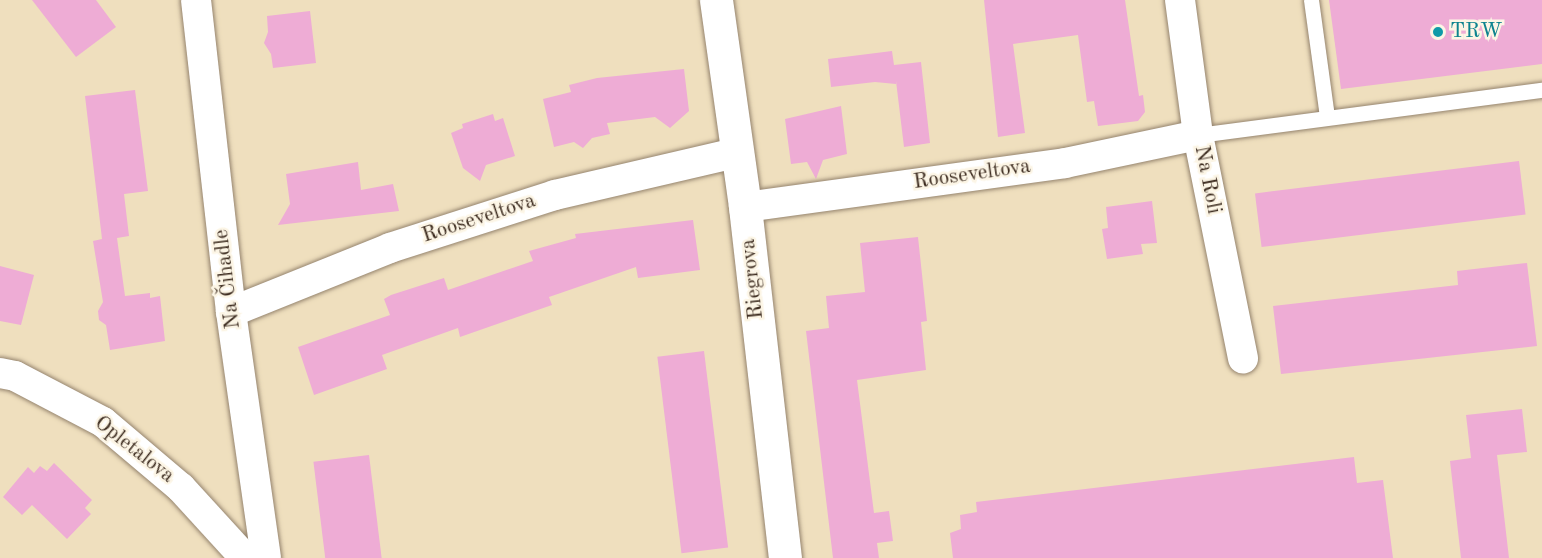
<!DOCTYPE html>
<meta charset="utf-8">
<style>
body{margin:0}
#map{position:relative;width:1542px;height:558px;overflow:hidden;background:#efdfbe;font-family:"Old Standard TT",serif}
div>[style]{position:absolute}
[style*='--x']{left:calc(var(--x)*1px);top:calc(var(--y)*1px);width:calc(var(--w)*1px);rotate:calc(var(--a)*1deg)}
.building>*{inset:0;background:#eeacd5;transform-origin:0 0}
.roads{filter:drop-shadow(0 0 2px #95846e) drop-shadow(0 0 2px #95846e)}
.service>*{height:15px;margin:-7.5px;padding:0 7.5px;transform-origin:7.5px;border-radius:7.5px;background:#fff}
.minor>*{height:30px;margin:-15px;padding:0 15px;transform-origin:15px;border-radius:15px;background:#fff}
.tertiary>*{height:33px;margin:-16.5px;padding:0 16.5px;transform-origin:16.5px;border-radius:16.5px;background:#fff}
.dots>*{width:16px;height:16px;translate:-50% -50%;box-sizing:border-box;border:3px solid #fcf5e5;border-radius:50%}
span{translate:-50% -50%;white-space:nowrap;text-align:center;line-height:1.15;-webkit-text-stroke:5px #fcf5e5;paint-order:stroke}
.culture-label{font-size:21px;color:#0d838f}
.left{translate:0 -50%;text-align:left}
.street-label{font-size:21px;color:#3b2a1e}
</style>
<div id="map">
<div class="building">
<i style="clip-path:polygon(32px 0,96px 0,116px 27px,76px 57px)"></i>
<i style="clip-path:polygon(984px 0,1125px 0,1139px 96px,1143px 95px,1145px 112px,1138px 121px,1098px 126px,1094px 101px,1087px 102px,1078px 35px,1013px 44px,1025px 133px,998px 137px)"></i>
<i style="clip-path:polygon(1329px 0,1542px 0,1542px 64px,1341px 89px)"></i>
<i style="clip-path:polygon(310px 11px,316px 63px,273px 68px,271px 54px,264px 43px,268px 32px,267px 16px)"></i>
<i style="clip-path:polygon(892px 51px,894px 65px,921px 62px,930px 143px,904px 147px,896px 81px,896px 84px,875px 82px,831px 87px,828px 59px)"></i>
<i style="clip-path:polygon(684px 69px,689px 111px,670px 128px,655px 117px,607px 123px,610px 134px,592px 138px,583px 148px,574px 142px,554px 147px,543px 99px,571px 92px,569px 85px,597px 78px)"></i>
<i style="clip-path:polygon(135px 90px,148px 191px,124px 194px,129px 236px,117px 238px,125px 296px,150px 293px,150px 298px,160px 296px,165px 341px,110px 350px,106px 325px,99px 320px,98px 311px,103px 302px,93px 241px,102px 239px,85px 96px)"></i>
<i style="clip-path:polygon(841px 106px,847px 154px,823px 160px,816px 179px,807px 162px,791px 164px,785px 119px)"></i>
<i style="clip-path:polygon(493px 114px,495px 121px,503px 118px,515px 156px,486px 165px,480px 181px,463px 168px,451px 133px,463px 128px,462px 124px)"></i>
<i style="left:1519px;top:161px;width:54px;height:266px;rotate:83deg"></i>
<i style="clip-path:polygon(358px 162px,361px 190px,393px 184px,399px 211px,278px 225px,290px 204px,286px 174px)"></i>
<i style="clip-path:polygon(1152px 201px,1157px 243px,1141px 244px,1143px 254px,1107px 259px,1102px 229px,1108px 228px,1106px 207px)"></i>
<i style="clip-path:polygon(693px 220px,700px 270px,638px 278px,636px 267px,549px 297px,552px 305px,460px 337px,458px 328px,382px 355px,387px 369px,314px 395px,298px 347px,390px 315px,384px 299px,391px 295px,444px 278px,448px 290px,533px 261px,529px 251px,576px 238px,575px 234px)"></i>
<i style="clip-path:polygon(918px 237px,927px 321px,921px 322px,926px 370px,857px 380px,874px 513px,889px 511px,893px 541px,877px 543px,879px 558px,833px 558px,806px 331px,829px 328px,826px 296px,865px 292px,860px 243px)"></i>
<i style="clip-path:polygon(1527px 263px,1537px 346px,1281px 374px,1273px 306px,1458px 285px,1457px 271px)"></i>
<i style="clip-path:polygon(0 266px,34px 275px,21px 325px,0 321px)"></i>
<i style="left:704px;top:351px;width:198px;height:47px;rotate:83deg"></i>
<i style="clip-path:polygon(1522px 409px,1527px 452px,1497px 455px,1509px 558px,1461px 558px,1450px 461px,1471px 458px,1466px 415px)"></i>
<i style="left:369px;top:455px;width:104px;height:56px;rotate:83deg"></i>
<i style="clip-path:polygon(1354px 457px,1357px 483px,1383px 480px,1393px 558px,953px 558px,950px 533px,961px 529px,960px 515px,977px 512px,976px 502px)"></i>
<i style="clip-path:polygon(54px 463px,92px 500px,85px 508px,91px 514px,67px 539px,32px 505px,22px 515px,3px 497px,28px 467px,34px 473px,40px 466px,47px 471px)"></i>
</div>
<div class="roads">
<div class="service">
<i style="--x:1311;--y:0;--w:118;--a:82.2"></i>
<i style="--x:1198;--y:135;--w:347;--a:-7.5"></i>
</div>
<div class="minor">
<i style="--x:196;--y:0;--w:314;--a:83.6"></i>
<i style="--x:231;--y:312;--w:248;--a:81.9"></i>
<i style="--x:1180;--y:0;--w:136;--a:82.4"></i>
<i style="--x:1198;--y:135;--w:228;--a:78.6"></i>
<i style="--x:745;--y:207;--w:323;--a:-7.8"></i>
<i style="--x:1065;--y:163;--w:136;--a:-11.9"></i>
<i style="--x:231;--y:312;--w:171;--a:-21.9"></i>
<i style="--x:390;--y:248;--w:173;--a:-17.8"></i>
<i style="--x:555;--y:195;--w:185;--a:-13.1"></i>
<i style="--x:0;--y:373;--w:15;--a:11"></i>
<i style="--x:15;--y:376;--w:99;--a:27.6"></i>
<i style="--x:103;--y:422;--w:102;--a:40.2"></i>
<i style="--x:181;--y:488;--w:95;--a:47.6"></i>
</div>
<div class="tertiary">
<i style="--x:716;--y:0;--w:209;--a:82"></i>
<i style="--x:745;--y:207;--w:353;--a:83.5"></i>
</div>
</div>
<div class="dots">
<i style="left:1438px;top:32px;background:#0f9aa8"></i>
</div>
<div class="culture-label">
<span class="left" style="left:1450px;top:32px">TRW</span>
</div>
<div class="street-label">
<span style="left:972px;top:175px;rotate:-8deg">Rooseveltova</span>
<span style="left:1207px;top:180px;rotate:79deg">Na Roli</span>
<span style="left:479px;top:219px;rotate:-18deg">Rooseveltova</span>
<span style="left:228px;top:279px;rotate:-97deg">Na Čihadle</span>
<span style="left:753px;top:279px;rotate:-96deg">Riegrova</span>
<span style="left:134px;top:450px;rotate:38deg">Opletalova</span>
</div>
</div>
